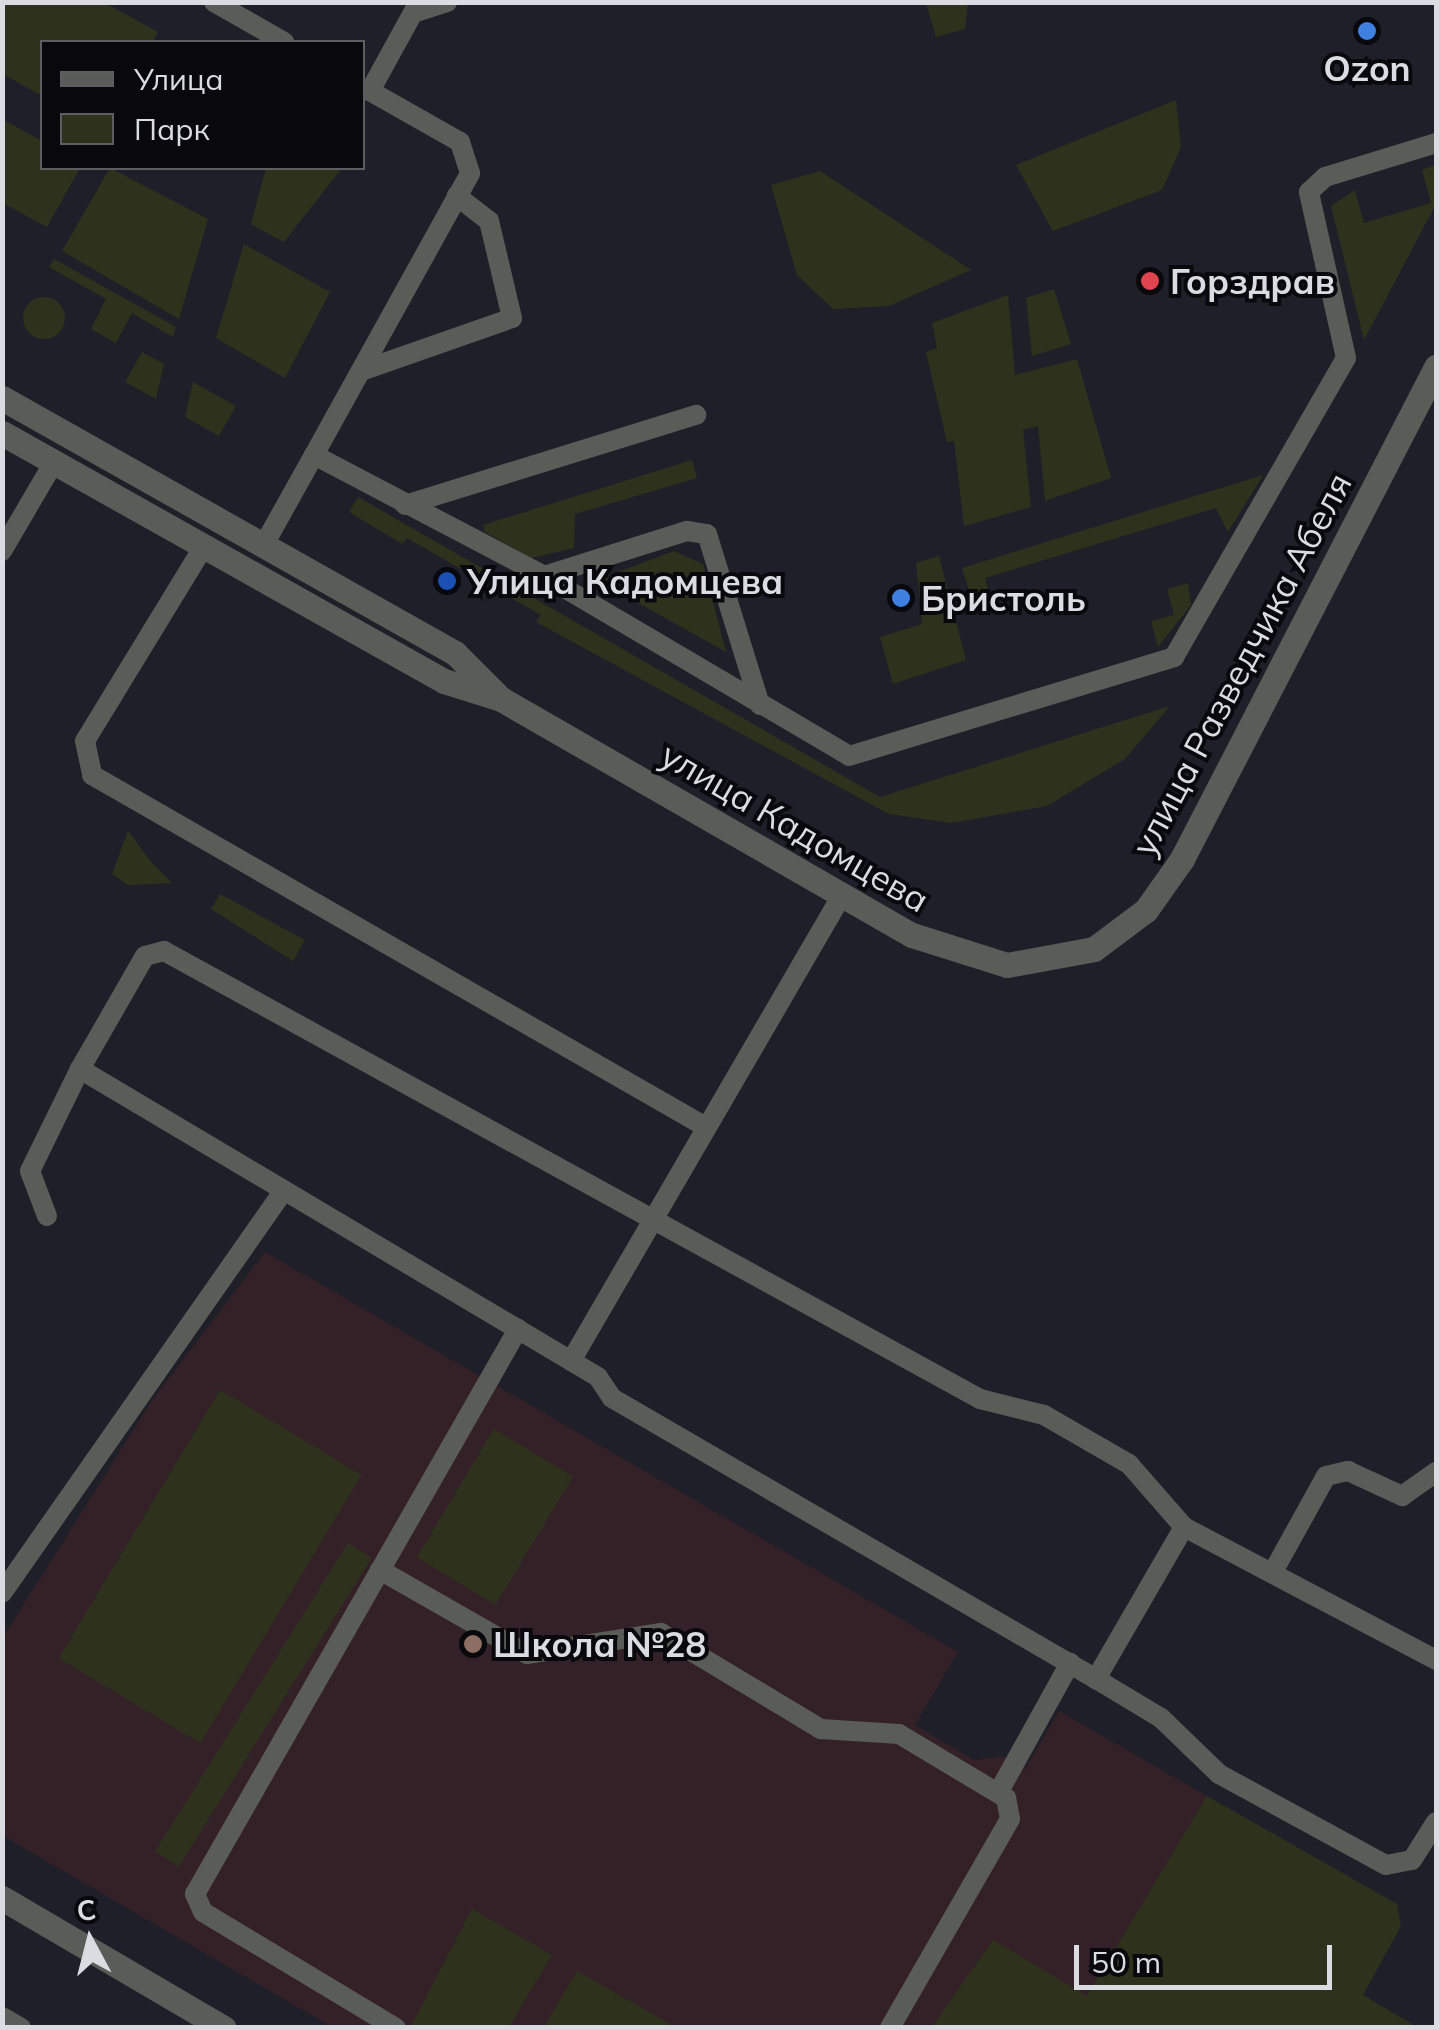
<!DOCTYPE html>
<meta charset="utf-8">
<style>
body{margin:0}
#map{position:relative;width:1439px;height:2030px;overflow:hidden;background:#1e1f28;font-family:Mulish,sans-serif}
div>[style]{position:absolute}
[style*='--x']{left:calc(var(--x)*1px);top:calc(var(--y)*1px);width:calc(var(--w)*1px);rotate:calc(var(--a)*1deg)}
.education>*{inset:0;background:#332127}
.green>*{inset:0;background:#2e321d;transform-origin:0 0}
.round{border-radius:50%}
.service>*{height:20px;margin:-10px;padding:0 10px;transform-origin:10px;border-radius:10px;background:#5a5c57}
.minor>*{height:25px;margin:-12.5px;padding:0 12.5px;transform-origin:12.5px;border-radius:12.5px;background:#5a5c57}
.tertiary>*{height:25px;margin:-12.5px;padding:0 12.5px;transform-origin:12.5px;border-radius:12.5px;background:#5a5c57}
.dots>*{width:28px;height:28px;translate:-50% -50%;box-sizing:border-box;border:5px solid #09090d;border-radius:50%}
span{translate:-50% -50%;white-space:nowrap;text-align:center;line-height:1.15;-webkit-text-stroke:8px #09090d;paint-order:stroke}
.poi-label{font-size:35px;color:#dbdce2;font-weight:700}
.left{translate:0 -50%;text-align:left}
.street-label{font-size:35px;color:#dbdce2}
.frame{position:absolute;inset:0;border:5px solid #dbdce2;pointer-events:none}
.legend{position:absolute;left:40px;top:40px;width:325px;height:130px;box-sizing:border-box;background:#09090d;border:2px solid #5d5d62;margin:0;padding:12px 18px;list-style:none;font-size:30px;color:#dbdce2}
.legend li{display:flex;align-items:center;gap:20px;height:50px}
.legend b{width:50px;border:2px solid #5d5d62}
.north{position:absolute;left:40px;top:1890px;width:100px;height:100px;-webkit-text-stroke:8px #09090d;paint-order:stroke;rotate:353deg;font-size:28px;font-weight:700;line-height:40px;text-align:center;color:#dbdce2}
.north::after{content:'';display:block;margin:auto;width:35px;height:45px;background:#dbdce2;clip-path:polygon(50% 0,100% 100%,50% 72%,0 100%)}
.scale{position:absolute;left:1074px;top:1945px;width:258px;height:45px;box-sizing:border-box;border:5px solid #dbdce2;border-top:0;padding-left:12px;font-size:30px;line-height:35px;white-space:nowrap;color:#dbdce2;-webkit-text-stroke:8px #09090d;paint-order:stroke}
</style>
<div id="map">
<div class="education">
<i style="clip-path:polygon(265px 1252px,958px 1652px,915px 1725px,974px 1760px,1007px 1756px,1025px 1769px,1059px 1711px,1207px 1796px,1087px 1997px,994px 1941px,932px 2028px,332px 2027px,3px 1836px,3px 1637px,153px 1399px)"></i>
</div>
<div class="green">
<i style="clip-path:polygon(3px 3px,105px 3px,158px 32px,152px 42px,42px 42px,42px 96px,3px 74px)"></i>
<i style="clip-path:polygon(926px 3px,968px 3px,965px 29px,936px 37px)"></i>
<i style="clip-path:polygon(1176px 100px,1181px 147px,1162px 190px,1053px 231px,1016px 165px)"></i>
<i style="clip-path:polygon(2px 119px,42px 141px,42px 168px,80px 168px,47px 227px,3px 203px)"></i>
<i style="clip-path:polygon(1436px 165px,1436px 204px,1364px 340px,1331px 206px,1355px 190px,1364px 223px,1431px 203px,1422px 170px)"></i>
<i style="clip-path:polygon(110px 168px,208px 219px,179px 319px,62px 251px)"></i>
<i style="clip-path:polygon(266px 168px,342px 168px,284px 242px,251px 224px)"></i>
<i style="clip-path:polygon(820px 171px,971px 270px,889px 306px,833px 309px,797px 275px,771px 185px)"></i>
<i style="clip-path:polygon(244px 244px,330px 292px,285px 378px,216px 338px)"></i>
<i style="clip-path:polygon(54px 259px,176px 327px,173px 337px,132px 313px,116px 343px,91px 329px,106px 299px,49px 267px)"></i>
<i style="clip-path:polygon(1054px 289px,1071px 344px,1032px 356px,1026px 298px)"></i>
<i style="clip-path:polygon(1008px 295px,1015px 375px,1077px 359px,1111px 478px,1045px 501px,1038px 426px,1023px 430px,1031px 507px,964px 526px,954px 441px,947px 442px,926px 352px,937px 348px,932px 323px)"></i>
<i class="round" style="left:23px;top:297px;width:42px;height:42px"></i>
<i style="clip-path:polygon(142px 352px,164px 364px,156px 399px,125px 382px)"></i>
<i style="clip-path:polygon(193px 382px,236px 406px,219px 436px,185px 417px)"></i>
<i style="clip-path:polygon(692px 460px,697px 478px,575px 514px,574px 548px,532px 558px,485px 532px,483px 525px)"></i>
<i style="clip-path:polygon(1263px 475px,1228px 532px,1216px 508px,985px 578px,992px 603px,975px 609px,962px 568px)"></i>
<i style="clip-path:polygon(358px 497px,880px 797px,1170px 706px,1125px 759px,1047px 806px,951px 823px,889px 814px,536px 622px,541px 615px,407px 538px,402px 544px,349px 512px)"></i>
<i style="clip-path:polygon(674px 551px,703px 564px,726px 652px,597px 580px)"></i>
<i style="clip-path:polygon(939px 556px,966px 660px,893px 684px,880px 637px,922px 624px,916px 563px)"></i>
<i style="clip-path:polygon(1188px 583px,1191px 605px,1158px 647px,1151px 621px,1174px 615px,1167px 589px)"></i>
<i style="clip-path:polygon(128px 831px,151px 862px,172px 883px,128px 885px,112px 874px)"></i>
<i style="clip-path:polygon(220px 894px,305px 940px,293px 961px,211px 909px)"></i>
<i style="left:220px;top:1390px;width:165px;height:313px;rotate:31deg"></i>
<i style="left:494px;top:1429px;width:92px;height:150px;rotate:31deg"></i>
<i style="left:348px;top:1543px;width:28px;height:364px;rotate:32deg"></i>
<i style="clip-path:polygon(1207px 1796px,1397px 1904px,1401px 1926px,1363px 1995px,1417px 2027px,932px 2027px,993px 1940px,1087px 1996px)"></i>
<i style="clip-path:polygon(472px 1909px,552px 1955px,509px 2027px,410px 2028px)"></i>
<i style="clip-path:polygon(577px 1971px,675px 2027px,544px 2027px)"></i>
</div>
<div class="service">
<i style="--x:214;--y:2;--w:81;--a:29.7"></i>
<i style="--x:413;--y:13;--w:36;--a:-18"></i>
<i style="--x:361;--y:371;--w:160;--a:-19.3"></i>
<i style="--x:512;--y:318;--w:100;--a:-103.3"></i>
<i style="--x:489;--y:221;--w:41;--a:-142"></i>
<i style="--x:314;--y:455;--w:322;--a:-61"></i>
<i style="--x:470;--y:173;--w:33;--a:-108"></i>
<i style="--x:460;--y:142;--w:103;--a:-150.5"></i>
<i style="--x:370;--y:91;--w:102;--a:-61.2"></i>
<i style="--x:405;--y:505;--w:305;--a:-17.2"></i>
<i style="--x:266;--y:541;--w:98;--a:-60.8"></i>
<i style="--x:314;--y:455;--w:260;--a:27.7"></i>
<i style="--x:544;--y:576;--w:354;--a:30.5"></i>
<i style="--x:849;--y:756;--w:340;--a:-16.9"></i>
<i style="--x:1174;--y:657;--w:345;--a:-60.1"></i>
<i style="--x:1346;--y:358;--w:170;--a:-102.6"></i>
<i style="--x:1309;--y:192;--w:22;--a:-43"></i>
<i style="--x:1325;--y:177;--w:116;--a:-17"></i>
<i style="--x:204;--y:546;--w:228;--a:121.4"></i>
<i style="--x:85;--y:741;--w:35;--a:78"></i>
<i style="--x:92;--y:775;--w:708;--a:29.83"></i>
<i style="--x:2;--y:551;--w:103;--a:-59.7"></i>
<i style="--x:544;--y:576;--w:150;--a:-17.5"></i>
<i style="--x:687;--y:531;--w:20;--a:9"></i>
<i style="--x:707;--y:534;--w:179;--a:72.8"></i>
<i style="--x:47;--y:1216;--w:48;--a:-110.7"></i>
<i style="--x:30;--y:1171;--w:114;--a:-63.9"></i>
<i style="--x:571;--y:1361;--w:539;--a:-59.82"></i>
<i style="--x:1184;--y:1527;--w:176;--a:120.1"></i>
<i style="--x:1096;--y:1679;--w:560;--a:-149.86"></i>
<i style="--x:612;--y:1398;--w:25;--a:-124"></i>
<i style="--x:598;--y:1377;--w:603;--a:-149.26"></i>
<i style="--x:80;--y:1069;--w:130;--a:-60.1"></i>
<i style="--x:145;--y:956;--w:20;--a:-15"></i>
<i style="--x:164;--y:951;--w:931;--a:28.77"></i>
<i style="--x:980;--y:1399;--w:66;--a:14"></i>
<i style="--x:1044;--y:1415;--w:98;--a:30"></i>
<i style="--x:1129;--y:1464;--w:84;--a:48.9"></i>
<i style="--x:1184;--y:1527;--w:285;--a:27.8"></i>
<i style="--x:380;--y:1570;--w:169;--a:29.7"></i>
<i style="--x:527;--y:1654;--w:136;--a:-8.9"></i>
<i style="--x:661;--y:1633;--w:187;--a:31"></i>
<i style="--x:821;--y:1729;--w:78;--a:3.7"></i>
<i style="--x:899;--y:1734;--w:125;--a:30.9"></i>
<i style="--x:1006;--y:1798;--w:21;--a:79"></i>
<i style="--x:1010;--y:1819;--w:241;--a:119.9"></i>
<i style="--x:1274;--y:1570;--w:107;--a:-61"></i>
<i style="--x:1326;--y:1476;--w:23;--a:-13"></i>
<i style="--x:1348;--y:1471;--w:60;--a:24.8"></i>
<i style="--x:1402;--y:1496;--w:42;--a:-35.2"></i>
<i style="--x:2;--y:1593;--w:491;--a:-55"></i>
<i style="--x:1096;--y:1679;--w:76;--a:31"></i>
<i style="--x:1161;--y:1718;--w:81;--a:44"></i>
<i style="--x:1219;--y:1774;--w:190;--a:28.6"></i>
<i style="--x:1386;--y:1865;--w:26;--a:-11"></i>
<i style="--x:1412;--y:1860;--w:45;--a:-57.7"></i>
<i style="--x:998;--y:1793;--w:149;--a:-61"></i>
<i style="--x:2;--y:2017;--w:22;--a:30"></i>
<i style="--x:396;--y:2028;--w:225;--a:-149"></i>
<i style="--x:203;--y:1912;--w:20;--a:-114"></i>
<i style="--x:195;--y:1894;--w:651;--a:-60.24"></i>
</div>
<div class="minor">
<i style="--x:2;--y:398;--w:520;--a:29.38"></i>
<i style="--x:455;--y:653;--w:59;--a:45"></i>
<i style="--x:2;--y:433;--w:507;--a:29.3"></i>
<i style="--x:444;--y:681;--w:60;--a:17.5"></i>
<i style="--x:501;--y:699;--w:474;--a:29.9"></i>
<i style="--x:912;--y:935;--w:100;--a:17.5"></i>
<i style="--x:1007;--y:965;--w:88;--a:-10.4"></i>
<i style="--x:1094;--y:949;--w:65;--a:-36.9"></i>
<i style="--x:1146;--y:910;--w:62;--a:-54.8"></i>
<i style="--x:1182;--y:859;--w:554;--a:-62.69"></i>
</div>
<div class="tertiary">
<i style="--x:2;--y:1898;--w:257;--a:30.4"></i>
</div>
<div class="dots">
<i style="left:1367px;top:31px;background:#3f7fe0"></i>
<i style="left:1150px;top:281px;background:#e0444e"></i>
<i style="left:447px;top:581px;background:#1a4fb4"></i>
<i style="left:901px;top:598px;background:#3f7fe0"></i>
<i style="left:473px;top:1644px;background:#8d6e63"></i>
</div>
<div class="poi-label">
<span style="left:1367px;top:68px">Ozon</span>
<span class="left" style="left:1170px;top:281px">Горздрав</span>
<span class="left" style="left:467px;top:581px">Улица Кадомцева</span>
<span class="left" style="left:921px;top:598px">Бристоль</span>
<span class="left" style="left:493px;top:1644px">Школа №28</span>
</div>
<div class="street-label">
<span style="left:1241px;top:664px;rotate:-62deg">улица Разведчика Абеля</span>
<span style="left:795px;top:827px;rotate:30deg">улица Кадомцева</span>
</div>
<div class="frame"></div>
<ul class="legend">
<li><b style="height:12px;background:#5a5c57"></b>Улица</li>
<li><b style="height:28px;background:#2e321d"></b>Парк</li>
</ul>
<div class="north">С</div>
<div class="scale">50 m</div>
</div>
